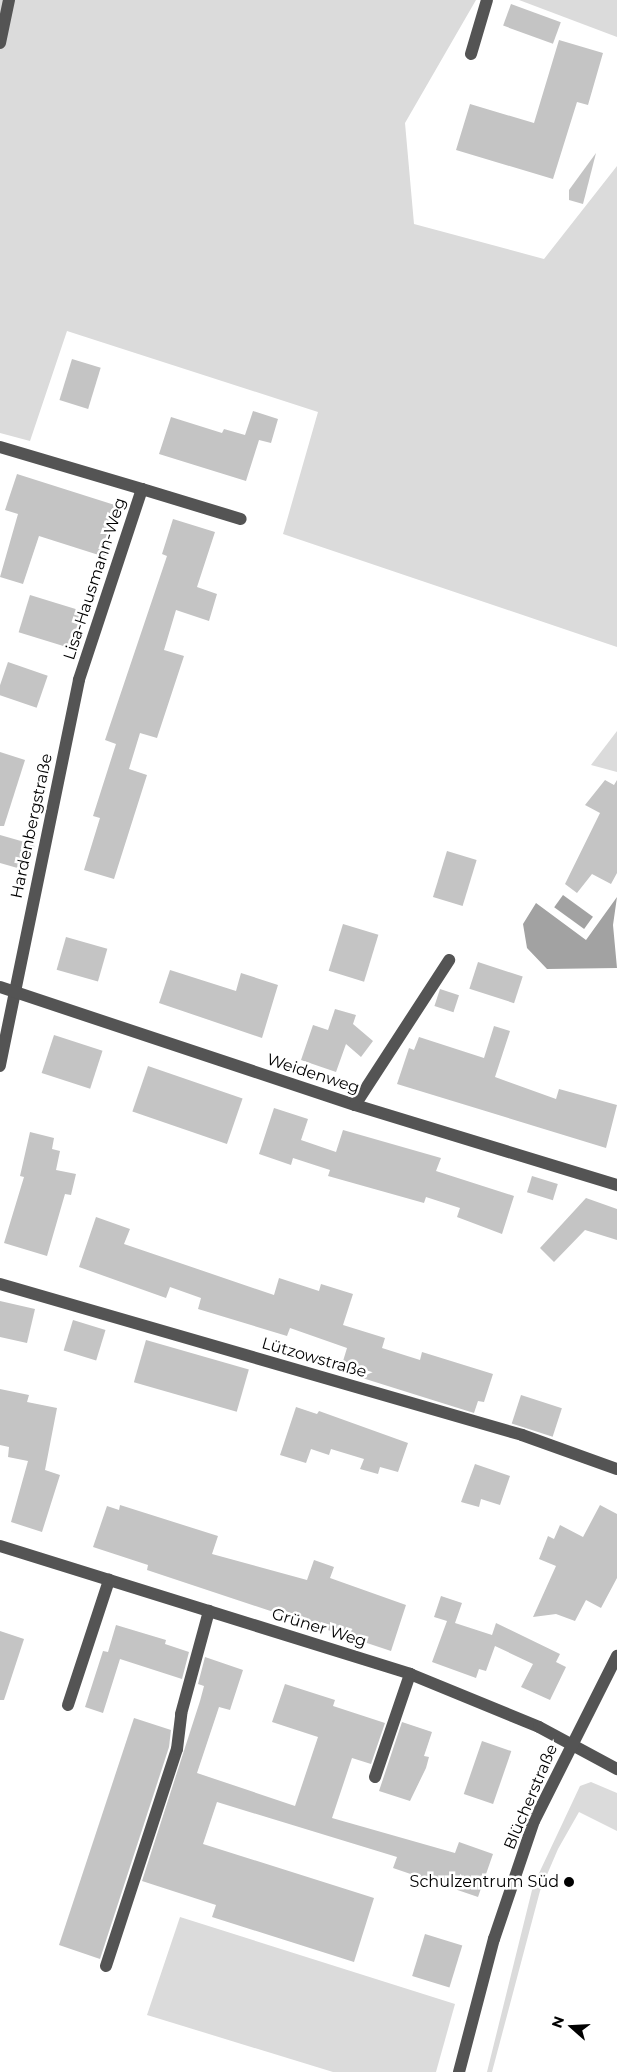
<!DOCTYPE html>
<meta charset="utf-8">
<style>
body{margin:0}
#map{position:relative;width:617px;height:2072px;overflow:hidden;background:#fff;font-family:Montserrat,sans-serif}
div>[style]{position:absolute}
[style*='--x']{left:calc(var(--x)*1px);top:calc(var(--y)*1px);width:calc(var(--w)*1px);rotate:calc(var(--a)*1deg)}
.green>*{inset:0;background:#dbdbdb}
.water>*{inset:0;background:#a2a2a2;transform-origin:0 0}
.building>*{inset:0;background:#c4c4c4;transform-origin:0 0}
.minor>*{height:12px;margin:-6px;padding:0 6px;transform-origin:6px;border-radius:6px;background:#545454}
.dots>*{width:14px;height:14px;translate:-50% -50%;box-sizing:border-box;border:2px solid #fff;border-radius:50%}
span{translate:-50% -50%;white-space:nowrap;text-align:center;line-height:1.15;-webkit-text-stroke:5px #fff;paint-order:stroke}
.street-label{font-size:16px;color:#000}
.poi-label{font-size:16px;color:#000}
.right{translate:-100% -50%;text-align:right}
.north{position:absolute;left:547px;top:2002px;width:50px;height:50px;-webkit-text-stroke:4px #fff;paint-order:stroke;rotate:289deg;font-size:14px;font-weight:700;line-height:20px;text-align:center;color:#000}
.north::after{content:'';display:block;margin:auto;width:18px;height:22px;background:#000;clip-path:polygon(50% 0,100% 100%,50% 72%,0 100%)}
</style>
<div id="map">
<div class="green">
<i style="clip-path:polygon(0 0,476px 0,405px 123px,414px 224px,544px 259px,617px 166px,617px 647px,283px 534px,318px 412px,67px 331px,30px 441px,0 433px)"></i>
<i style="clip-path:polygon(519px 0,617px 0,617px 37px)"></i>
<i style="clip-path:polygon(617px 731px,617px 772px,591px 765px)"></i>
<i style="clip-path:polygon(591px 1782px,617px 1793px,617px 1831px,579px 1812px,558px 1849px,540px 1891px,492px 2072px,487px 2072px,533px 1886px,580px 1786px)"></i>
<i style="clip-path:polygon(180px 1917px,455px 2004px,436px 2072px,333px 2072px,147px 2015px)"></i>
</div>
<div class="water">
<i style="left:563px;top:895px;width:37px;height:15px;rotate:36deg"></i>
<i style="clip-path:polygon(617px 897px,613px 925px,617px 968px,547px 969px,527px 948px,523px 924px,536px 903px,586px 940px)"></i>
</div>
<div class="building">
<i style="left:511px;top:4px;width:53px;height:23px;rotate:20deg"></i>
<i style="clip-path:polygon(559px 40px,603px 53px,588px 105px,577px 102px,553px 179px,456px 150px,470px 104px,534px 123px)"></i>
<i style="clip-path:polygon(596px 153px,583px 204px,569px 200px,569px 190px)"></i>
<i style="left:72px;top:359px;width:30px;height:43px;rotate:17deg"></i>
<i style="clip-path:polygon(253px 411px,278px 419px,271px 443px,259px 440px,246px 481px,159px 454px,171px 417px,222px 433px,224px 429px,245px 435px)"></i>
<i style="clip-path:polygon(17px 474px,121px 507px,105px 557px,39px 536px,23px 584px,0 577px,18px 514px,5px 510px)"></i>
<i style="clip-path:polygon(173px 519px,215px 532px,197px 587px,217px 594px,209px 621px,176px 610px,164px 650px,184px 656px,157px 738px,140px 733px,129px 769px,147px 775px,114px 879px,84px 870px,100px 818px,93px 816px,116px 744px,105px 740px,167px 556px,162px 554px)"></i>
<i style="left:30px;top:595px;width:57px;height:39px;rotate:17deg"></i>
<i style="left:8px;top:662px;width:42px;height:34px;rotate:19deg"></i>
<i style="clip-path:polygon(0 752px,25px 760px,4px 826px,0 826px)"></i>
<i style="clip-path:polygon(605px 780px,614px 785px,617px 780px,617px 873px,611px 884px,592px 874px,577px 893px,565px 884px,600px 813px,585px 805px)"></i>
<i style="clip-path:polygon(0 835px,35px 845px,28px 871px,0 863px)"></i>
<i style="left:447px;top:851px;width:31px;height:48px;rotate:17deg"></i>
<i style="left:343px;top:924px;width:37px;height:49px;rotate:17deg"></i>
<i style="left:66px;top:937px;width:43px;height:34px;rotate:16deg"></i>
<i style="left:478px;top:962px;width:47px;height:28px;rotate:18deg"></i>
<i style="clip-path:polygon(170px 970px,236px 991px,241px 973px,278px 985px,262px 1038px,159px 1003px)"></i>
<i style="left:440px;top:989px;width:20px;height:18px;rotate:18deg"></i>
<i style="clip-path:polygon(335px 1009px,356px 1015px,353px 1024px,373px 1041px,361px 1057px,346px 1044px,336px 1072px,301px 1060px,313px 1025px,328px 1030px)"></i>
<i style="clip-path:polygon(494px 1026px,510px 1031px,495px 1077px,556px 1099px,559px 1089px,617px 1105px,606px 1148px,397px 1084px,409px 1048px,414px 1050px,419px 1037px,484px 1058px)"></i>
<i style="left:54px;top:1035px;width:51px;height:40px;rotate:18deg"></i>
<i style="left:148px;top:1066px;width:100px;height:48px;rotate:19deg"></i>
<i style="clip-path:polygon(274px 1108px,308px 1119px,301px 1140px,336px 1152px,343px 1130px,441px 1158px,436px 1171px,514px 1196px,502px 1234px,457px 1217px,460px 1208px,426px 1197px,424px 1203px,328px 1176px,330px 1170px,293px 1158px,291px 1165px,259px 1154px)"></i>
<i style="clip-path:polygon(30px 1132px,54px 1138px,52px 1149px,60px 1151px,56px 1170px,76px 1174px,71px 1195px,65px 1194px,47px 1256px,4px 1243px,24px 1177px,20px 1176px)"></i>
<i style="left:532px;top:1176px;width:27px;height:17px;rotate:17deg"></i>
<i style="clip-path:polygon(586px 1198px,617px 1209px,617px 1240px,585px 1230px,554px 1262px,540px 1248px)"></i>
<i style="clip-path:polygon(96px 1217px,130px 1229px,124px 1244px,274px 1295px,279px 1278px,319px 1291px,321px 1284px,353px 1294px,343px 1325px,385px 1338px,382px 1348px,420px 1360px,422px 1352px,493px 1374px,484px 1402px,478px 1401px,474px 1413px,340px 1371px,347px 1348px,290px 1328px,287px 1336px,198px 1309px,201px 1298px,170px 1287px,166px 1298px,79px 1267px)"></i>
<i style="clip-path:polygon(0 1301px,35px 1309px,27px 1343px,0 1337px)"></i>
<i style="left:73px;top:1320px;width:34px;height:32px;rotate:17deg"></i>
<i style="left:146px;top:1340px;width:107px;height:44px;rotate:16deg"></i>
<i style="clip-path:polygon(0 1389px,29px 1395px,27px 1402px,57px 1408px,45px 1470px,60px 1475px,42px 1532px,11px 1522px,28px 1461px,8px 1457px,9px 1447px,0 1445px)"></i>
<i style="left:521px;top:1395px;width:43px;height:30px;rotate:18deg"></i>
<i style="clip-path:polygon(296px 1407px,317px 1414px,319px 1411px,408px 1443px,398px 1472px,380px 1467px,378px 1474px,360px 1469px,364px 1459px,331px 1449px,329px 1455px,311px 1449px,306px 1463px,280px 1455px)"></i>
<i style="clip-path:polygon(475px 1464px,510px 1476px,500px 1505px,481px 1499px,479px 1507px,461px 1502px)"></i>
<i style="clip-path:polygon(120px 1505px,218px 1536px,212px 1554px,307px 1580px,314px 1560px,334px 1567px,330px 1578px,406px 1605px,391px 1651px,147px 1570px,148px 1565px,93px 1547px,107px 1506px,119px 1510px)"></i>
<i style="clip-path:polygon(600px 1505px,617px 1514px,617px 1578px,601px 1608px,586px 1600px,575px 1621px,556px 1614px,533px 1617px,556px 1566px,539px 1559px,548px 1536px,554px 1539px,560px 1525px,583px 1537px)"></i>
<i style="clip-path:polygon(441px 1596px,462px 1603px,455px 1623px,492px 1635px,496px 1623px,560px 1654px,556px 1662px,566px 1667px,550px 1700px,521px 1687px,533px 1664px,495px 1646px,486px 1671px,479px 1669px,476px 1678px,432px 1662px,447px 1621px,434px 1617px)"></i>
<i style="clip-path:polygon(116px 1625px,166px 1640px,165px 1644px,189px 1652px,182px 1679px,120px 1659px,103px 1713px,85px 1707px,103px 1651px,108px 1652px)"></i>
<i style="clip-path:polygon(0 1631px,24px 1639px,4px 1700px,0 1700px)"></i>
<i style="clip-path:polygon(205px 1657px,243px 1670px,230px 1710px,219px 1707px,197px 1773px,295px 1806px,318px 1737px,272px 1722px,285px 1684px,335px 1700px,333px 1706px,385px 1723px,371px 1764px,352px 1758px,332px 1818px,455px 1853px,459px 1842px,493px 1854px,478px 1897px,393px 1868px,397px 1857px,217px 1802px,203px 1844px,374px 1898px,354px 1962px,212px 1917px,216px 1905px,142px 1881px,200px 1701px,204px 1686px,198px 1684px)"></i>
<i style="clip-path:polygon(134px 1718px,171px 1730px,169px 1747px,100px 1959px,59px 1945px)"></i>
<i style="clip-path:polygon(402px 1722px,432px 1732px,424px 1756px,429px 1757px,426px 1768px,410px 1801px,379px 1791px)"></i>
<i style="left:482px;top:1741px;width:31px;height:56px;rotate:19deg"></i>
<i style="left:425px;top:1934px;width:39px;height:44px;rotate:17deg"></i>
</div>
<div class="minor">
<i style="--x:0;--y:43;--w:44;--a:-78.2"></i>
<i style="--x:471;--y:54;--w:56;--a:-73.5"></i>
<i style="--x:0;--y:447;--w:148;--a:16.5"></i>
<i style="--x:142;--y:489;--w:201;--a:108.3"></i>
<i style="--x:79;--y:680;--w:394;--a:101.6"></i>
<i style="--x:142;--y:489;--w:103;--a:16.9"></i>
<i style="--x:0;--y:987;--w:374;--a:18.4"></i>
<i style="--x:355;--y:1105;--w:274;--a:17"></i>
<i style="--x:355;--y:1105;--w:173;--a:-57"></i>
<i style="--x:0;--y:1284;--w:543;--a:16.13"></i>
<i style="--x:522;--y:1435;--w:101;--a:19.7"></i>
<i style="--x:0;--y:1546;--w:430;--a:17.3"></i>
<i style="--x:410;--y:1674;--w:139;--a:22.3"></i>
<i style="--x:539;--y:1727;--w:89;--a:28.3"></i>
<i style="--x:68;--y:1705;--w:132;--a:-71.8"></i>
<i style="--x:375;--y:1777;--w:109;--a:-71.2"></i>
<i style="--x:106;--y:1966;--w:228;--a:-71.9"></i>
<i style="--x:177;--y:1749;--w:35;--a:-83"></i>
<i style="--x:181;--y:1714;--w:107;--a:-74.8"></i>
<i style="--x:459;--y:2072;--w:138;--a:-75.3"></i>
<i style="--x:494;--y:1939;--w:125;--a:-71.3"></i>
<i style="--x:534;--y:1821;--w:185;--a:-63.3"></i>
</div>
<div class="dots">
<i style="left:569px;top:1882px;background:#000"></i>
</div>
<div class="street-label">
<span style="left:95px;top:579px;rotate:-72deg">Lisa-Hausmann-Weg</span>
<span style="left:32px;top:826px;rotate:-78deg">Hardenbergstraße</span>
<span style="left:313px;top:1074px;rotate:18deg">Weidenweg</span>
<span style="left:314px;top:1358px;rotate:16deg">Lützowstraße</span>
<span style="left:319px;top:1628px;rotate:17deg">Grüner Weg</span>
<span style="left:531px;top:1797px;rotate:-67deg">Blücherstraße</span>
</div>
<div class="poi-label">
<span class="right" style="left:559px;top:1882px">Schulzentrum Süd</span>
</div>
<div class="north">N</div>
</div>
